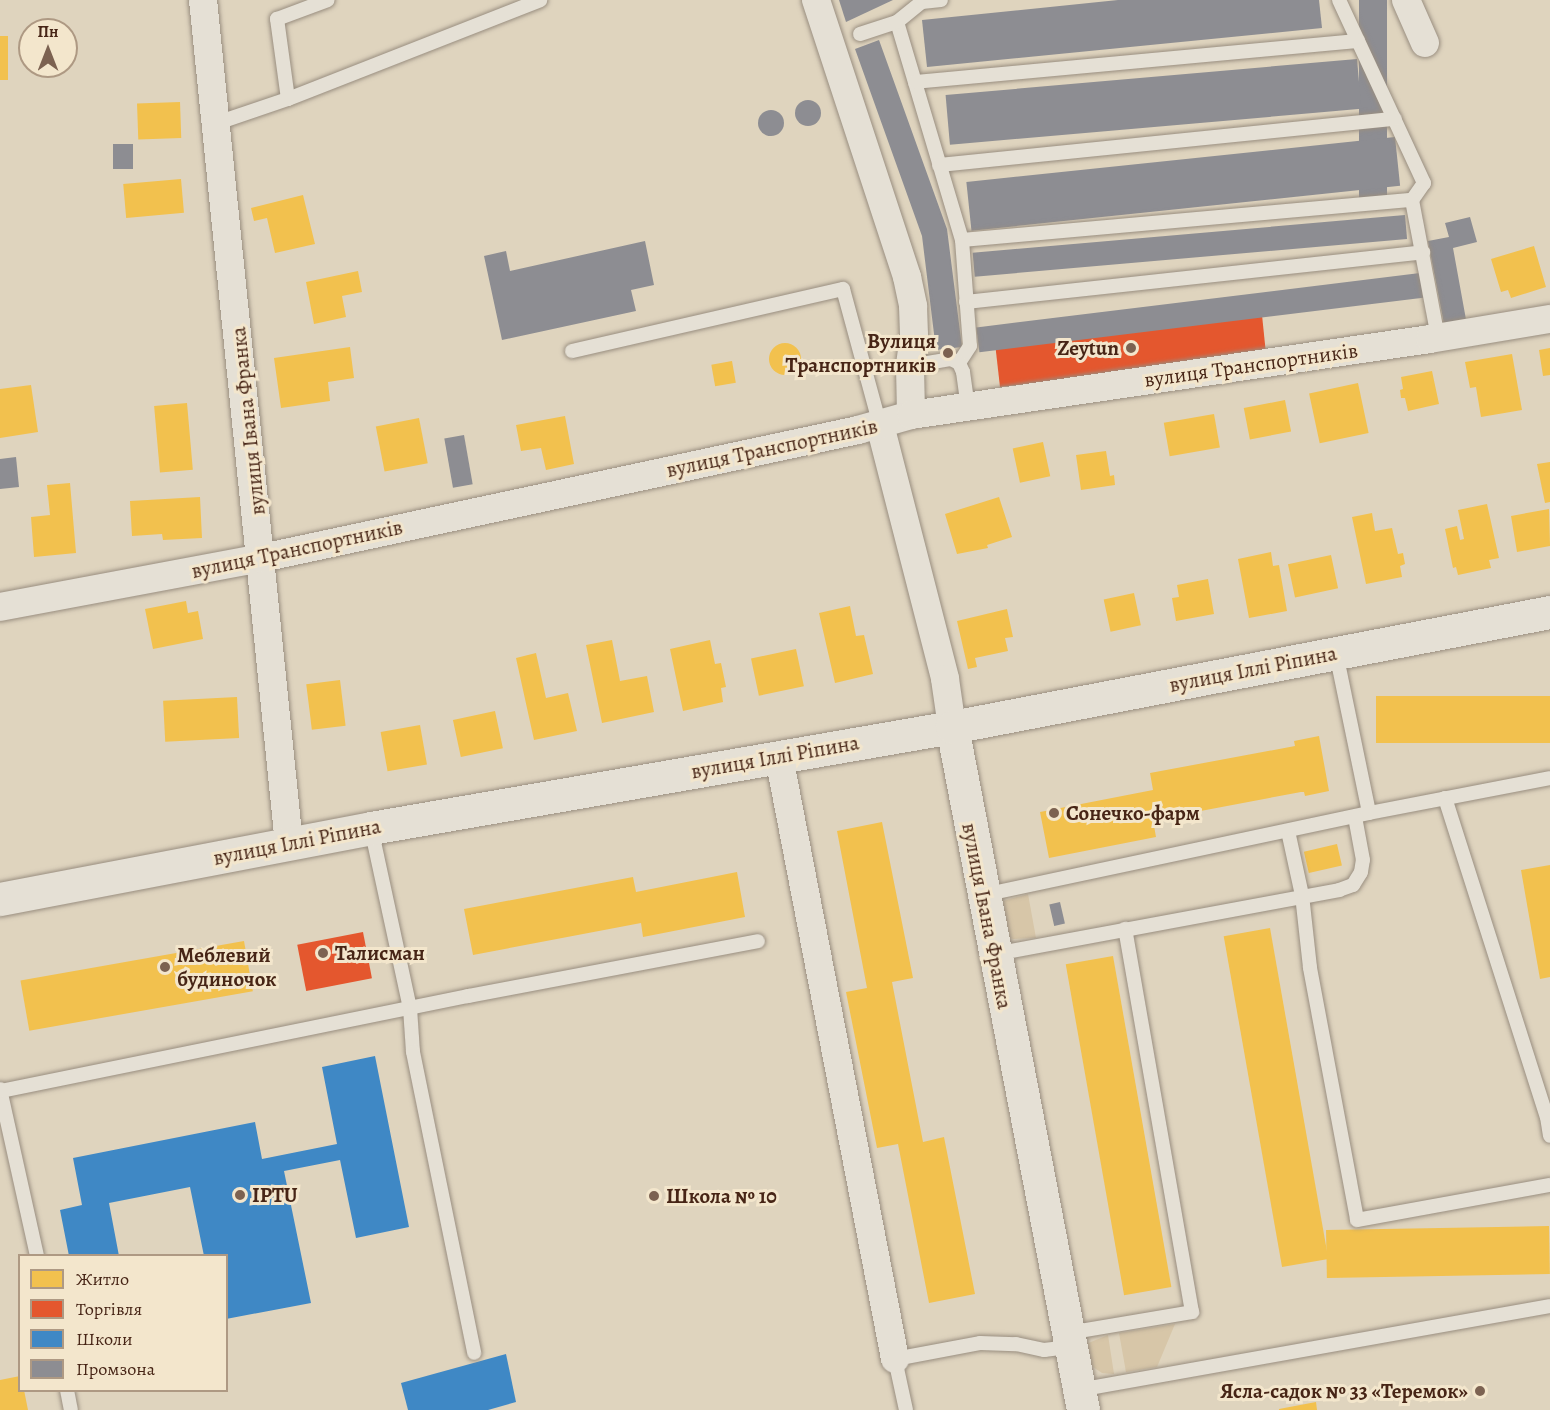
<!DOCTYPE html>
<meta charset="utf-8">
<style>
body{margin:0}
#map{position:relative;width:1550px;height:1410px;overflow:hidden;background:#dfd4be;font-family:Alegreya,serif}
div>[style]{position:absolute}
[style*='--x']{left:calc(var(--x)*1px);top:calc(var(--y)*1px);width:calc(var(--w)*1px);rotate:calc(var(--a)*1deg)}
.green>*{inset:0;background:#d7c6a8}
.homes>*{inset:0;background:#f2c14e;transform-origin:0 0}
.round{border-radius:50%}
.shops>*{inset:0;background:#e4572e;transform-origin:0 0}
.schools>*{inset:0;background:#3f88c5}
.industry>*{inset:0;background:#8d8d92;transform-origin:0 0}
.roads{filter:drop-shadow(0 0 2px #998e80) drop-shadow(0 0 2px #998e80)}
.lane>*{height:14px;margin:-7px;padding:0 7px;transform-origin:7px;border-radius:7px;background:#e5e0d5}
.street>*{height:28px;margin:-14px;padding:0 14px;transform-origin:14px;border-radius:14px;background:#e5e0d5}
.secondary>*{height:33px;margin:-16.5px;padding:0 16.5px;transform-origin:16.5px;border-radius:16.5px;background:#e5e0d5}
.dots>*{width:16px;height:16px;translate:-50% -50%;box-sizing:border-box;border:3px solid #f3e6cc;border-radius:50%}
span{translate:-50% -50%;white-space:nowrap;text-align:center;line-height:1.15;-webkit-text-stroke:6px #f3e6cc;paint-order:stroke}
.poi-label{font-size:21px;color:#472516;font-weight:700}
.right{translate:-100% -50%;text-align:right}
.left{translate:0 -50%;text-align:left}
.street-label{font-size:21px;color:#472516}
.legend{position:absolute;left:18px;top:1254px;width:210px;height:138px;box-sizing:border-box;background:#f3e6cc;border:2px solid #ae9983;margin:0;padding:8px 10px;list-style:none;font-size:18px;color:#472516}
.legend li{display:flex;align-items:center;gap:12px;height:30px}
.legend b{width:30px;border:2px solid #ae9983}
.north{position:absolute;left:18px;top:18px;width:60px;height:60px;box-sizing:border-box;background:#f3e6cc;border:2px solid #ae9983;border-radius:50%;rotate:0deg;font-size:16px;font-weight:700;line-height:24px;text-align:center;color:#472516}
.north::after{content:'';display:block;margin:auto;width:21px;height:27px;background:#7c6251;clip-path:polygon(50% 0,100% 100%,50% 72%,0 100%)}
</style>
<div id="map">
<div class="green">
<i style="clip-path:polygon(1028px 894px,1036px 938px,1013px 939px,1007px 937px,1000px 902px)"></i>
<i style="clip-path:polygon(1175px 1324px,1157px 1367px,1126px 1372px,1119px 1333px)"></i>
<i style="clip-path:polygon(1108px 1335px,1114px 1374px,1102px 1373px,1090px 1365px,1086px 1344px)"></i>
</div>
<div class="homes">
<i style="left:0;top:36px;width:8px;height:44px"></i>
<i style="left:180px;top:102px;width:36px;height:43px;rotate:88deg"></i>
<i style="left:181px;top:179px;width:34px;height:58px;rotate:85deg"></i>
<i style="clip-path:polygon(303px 195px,315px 244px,275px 253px,267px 218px,254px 221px,251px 208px)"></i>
<i style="clip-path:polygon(1534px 246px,1546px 287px,1511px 298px,1508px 290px,1501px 292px,1491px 259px)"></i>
<i style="clip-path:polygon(358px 271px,362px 292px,342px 296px,346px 317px,314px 324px,306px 282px)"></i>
<i class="round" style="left:769px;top:343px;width:32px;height:32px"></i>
<i style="clip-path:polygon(350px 347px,354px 378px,328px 382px,330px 401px,281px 408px,274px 358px)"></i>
<i style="clip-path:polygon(1550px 348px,1550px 375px,1543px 376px,1539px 350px)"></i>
<i style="clip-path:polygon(1512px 354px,1522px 410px,1481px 417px,1476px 387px,1470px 388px,1465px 362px)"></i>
<i style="left:732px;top:361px;width:22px;height:21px;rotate:80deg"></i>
<i style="clip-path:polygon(1432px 371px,1439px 404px,1408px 411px,1405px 398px,1401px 398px,1400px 390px,1403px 389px,1401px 377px)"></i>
<i style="left:1358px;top:383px;width:51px;height:50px;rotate:78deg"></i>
<i style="clip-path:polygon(31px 385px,38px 432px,0 438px,0 389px)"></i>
<i style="left:1285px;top:400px;width:32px;height:42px;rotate:79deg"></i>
<i style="left:187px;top:403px;width:67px;height:33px;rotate:85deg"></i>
<i style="left:1214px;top:414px;width:34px;height:51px;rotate:80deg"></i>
<i style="clip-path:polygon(565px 416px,574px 464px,546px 470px,541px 448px,521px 451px,516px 425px)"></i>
<i style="left:419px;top:418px;width:46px;height:44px;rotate:79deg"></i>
<i style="left:1043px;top:442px;width:35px;height:31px;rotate:78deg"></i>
<i style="clip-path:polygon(1106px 451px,1110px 476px,1114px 475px,1115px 485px,1081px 490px,1076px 455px)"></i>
<i style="clip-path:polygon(1550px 462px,1550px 502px,1545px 503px,1537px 464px)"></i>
<i style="clip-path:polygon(70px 483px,76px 553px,34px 557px,31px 517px,50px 515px,47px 485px)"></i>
<i style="clip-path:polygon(200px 497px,202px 538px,163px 540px,162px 534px,132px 536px,130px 501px)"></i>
<i style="clip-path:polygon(999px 497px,1012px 537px,987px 545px,988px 548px,957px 554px,945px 514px)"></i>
<i style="clip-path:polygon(1487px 504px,1499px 558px,1489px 560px,1491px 568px,1458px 575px,1456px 567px,1453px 568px,1445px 529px,1457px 526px,1460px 540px,1464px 539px,1458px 510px)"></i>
<i style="clip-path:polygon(1549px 509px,1550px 546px,1517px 552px,1511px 516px)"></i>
<i style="clip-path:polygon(1372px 513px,1375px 531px,1392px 528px,1398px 554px,1403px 553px,1405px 564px,1400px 566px,1402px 577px,1366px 584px,1352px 517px)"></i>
<i style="clip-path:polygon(1271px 552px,1273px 566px,1279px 565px,1287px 611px,1249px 618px,1238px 559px)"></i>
<i style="left:1331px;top:555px;width:34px;height:44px;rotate:78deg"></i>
<i style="clip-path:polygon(1208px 579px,1214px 614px,1176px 621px,1172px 598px,1179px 597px,1177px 585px)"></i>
<i style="left:1134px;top:593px;width:33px;height:31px;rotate:78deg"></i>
<i style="clip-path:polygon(186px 601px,188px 613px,198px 611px,203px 639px,153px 649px,145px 609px)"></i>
<i style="clip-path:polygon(850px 606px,856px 636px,864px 635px,873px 674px,835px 683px,819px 613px)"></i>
<i style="clip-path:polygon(1007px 609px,1013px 637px,1005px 638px,1008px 651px,975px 658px,977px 667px,968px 669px,957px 621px)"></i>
<i style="clip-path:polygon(612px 640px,620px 681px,647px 676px,654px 712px,602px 723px,586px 645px)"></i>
<i style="clip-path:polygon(710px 640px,715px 664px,721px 663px,726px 687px,721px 688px,723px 702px,683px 711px,670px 649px)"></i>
<i style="left:796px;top:649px;width:38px;height:46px;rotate:78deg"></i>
<i style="clip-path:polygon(536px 653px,546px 698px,568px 693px,577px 731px,534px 740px,516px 658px)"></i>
<i style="left:340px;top:680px;width:46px;height:34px;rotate:83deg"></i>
<i style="left:1550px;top:696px;width:47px;height:174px;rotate:90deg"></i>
<i style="left:237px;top:697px;width:41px;height:74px;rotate:87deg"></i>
<i style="left:495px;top:711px;width:38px;height:43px;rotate:78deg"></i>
<i style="left:420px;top:725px;width:40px;height:40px;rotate:80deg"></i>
<i style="clip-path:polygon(1319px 736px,1329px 791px,1305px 796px,1304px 792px,1301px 792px,1153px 820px,1156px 837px,1049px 858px,1040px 812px,1153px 790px,1150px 773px,1295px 746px,1294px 741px)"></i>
<i style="clip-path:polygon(882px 822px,913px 978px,892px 982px,923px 1142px,944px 1137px,975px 1294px,929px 1303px,898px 1144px,877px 1148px,846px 992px,867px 988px,837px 831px)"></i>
<i style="left:1337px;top:844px;width:22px;height:34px;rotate:77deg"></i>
<i style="clip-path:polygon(1550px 865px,1550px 977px,1540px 979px,1521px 870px)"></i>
<i style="clip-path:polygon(737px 872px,745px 917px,643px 937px,641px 923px,473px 955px,464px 909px,633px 877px,636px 892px)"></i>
<i style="left:1270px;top:928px;width:336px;height:47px;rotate:80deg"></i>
<i style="left:244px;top:941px;width:51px;height:227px;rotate:80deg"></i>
<i style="left:1113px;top:956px;width:336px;height:48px;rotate:80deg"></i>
<i style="left:1549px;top:1226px;width:48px;height:223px;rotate:89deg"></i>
<i style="clip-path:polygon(20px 1376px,20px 1390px,24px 1390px,28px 1410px,0 1410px,0 1380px)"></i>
<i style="clip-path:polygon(1316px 1402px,1317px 1410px,1279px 1410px,1279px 1409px)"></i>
</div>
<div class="shops">
<i style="clip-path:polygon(1262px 315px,1266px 354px,1196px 366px,1000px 387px,995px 343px)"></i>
<i style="left:363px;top:932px;width:47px;height:67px;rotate:79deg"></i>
</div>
<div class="schools">
<i style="clip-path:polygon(375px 1056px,409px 1227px,356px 1238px,340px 1160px,284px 1171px,311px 1303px,226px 1319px,226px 1256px,204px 1256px,190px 1187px,109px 1203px,119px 1256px,69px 1256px,60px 1210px,82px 1205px,73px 1158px,255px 1122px,262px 1159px,337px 1144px,322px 1067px)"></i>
<i style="clip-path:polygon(506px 1354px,516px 1402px,488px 1410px,408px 1410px,401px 1383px)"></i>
</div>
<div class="industry">
<i style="clip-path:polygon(839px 0,893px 0,846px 22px)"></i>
<i style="clip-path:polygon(1118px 0,1319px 0,1322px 28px,927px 67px,922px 20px)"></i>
<i style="left:1359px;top:0;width:28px;height:203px"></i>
<i style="clip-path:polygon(879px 40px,947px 229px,962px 347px,936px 350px,922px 236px,855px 49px)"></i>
<i style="left:1357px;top:59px;width:50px;height:413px;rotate:85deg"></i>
<i class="round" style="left:795px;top:100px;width:26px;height:26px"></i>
<i class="round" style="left:758px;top:110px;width:26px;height:26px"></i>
<i style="left:1395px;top:137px;width:49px;height:431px;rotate:84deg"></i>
<i style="left:113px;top:144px;width:20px;height:25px"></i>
<i style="left:1405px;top:215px;width:24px;height:434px;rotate:85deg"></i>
<i style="clip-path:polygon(1470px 217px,1477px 242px,1453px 248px,1467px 325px,1445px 329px,1428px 241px,1449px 237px,1445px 223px)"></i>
<i style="clip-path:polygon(645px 241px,654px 285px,631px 290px,636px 311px,502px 340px,484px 256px,506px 251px,510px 271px)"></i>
<i style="left:1420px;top:273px;width:25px;height:447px;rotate:83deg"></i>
<i style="left:464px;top:435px;width:50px;height:20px;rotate:80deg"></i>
<i style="clip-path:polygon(16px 457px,19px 487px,0 489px,0 459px)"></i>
<i style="left:1060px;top:902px;width:22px;height:11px;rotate:77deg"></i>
</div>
<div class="roads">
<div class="lane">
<i style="--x:1339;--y:0;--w:202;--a:65.1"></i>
<i style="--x:1424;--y:183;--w:21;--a:125"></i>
<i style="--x:1412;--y:200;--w:140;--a:79.3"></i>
<i style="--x:897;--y:22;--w:227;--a:73.4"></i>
<i style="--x:962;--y:240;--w:106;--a:85.7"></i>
<i style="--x:970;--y:346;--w:20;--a:123"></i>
<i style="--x:860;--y:34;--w:39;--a:-18"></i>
<i style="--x:897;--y:22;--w:32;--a:-39"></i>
<i style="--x:922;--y:2;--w:19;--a:-6"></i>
<i style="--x:915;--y:82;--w:445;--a:-5.3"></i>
<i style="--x:288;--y:99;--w:81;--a:-97.8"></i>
<i style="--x:277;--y:19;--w:54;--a:-20.4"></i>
<i style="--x:217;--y:123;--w:75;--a:-18.7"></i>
<i style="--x:288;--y:99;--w:271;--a:-21.4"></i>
<i style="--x:939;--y:165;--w:458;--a:-5.8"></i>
<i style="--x:962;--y:240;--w:452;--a:-5.1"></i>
<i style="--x:966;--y:302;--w:460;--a:-6.2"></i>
<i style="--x:572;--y:351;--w:278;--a:-12.9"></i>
<i style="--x:843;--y:289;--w:141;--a:74.8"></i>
<i style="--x:910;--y:366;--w:42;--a:-9.7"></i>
<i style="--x:951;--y:359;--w:9;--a:27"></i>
<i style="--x:959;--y:363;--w:10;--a:66"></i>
<i style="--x:963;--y:372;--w:35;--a:82"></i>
<i style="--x:1336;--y:653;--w:163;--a:78.3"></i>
<i style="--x:1445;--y:798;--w:335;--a:72.3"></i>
<i style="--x:1547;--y:1117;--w:19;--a:81"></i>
<i style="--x:371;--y:828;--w:184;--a:77.8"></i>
<i style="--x:410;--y:1008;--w:44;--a:86.1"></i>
<i style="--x:413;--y:1052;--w:307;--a:78.5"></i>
<i style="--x:1288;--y:831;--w:66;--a:77.7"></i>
<i style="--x:1302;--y:895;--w:73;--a:83.7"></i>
<i style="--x:1310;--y:968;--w:256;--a:79.4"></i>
<i style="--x:1357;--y:1220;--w:196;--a:-10.3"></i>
<i style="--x:983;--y:895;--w:395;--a:-12"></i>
<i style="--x:1369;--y:813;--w:184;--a:-10.9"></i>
<i style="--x:995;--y:954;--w:350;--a:-10.5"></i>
<i style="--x:1339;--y:890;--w:15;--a:-20"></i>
<i style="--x:1353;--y:885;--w:15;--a:-58"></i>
<i style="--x:1361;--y:872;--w:12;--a:-81"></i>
<i style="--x:1363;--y:860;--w:44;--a:-100.5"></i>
<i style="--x:0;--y:1089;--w:171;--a:77.5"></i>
<i style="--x:1;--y:1091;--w:477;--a:-11.5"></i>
<i style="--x:468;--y:996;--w:295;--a:-10.7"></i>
<i style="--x:1068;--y:1333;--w:126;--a:-9.6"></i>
<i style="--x:1192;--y:1312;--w:389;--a:-99.9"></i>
<i style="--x:67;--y:1390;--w:20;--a:79"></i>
<i style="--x:1079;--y:1390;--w:478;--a:-10.1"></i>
<i style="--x:906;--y:1410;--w:52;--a:-102.2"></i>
<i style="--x:895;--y:1359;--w:86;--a:-10.7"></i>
<i style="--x:980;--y:1343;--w:36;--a:2"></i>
<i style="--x:1016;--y:1344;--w:29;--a:12"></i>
<i style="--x:1044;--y:1350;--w:26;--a:-7"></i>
</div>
<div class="street">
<i style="--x:203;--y:0;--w:847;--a:84.18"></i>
<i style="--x:816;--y:0;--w:292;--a:71.8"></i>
<i style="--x:907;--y:277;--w:30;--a:78"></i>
<i style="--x:913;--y:306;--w:30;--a:88"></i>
<i style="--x:914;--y:336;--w:30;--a:98"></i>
<i style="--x:910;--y:366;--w:49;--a:88.8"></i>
<i style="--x:1406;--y:0;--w:47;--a:66.2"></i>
<i style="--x:880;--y:425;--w:262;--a:75.6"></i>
<i style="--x:945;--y:679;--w:49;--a:81.7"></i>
<i style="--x:0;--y:607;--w:267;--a:-10.6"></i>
<i style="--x:262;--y:558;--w:610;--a:-12.12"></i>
<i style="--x:858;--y:430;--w:55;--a:-15.8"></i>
<i style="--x:911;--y:415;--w:525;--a:-8.33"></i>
<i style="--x:1430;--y:339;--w:122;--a:-9.5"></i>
<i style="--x:779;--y:757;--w:613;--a:79.09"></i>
</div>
<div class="secondary">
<i style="--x:952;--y:727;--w:695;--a:79.14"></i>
<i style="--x:0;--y:899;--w:378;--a:-10.8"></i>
<i style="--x:371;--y:828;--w:590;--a:-9.86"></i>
<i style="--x:952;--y:727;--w:609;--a:-10.89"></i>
</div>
</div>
<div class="dots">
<i style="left:1131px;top:348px;background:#7c6251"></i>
<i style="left:948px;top:353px;background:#7c6251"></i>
<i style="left:1054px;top:813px;background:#7c6251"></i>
<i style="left:323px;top:953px;background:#7c6251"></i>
<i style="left:165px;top:967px;background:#7c6251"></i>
<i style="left:240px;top:1195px;background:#7c6251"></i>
<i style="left:654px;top:1196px;background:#7c6251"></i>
<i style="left:1480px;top:1391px;background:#7c6251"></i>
</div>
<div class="poi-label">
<span class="right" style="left:936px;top:353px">Вулиця<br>Транспортників</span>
<span class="right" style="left:1119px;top:348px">Zeytun</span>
<span class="left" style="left:1066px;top:813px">Сонечко-фарм</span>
<span class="left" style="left:335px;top:953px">Талисман</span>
<span class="left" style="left:177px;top:967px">Меблевий<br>будиночок</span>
<span class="left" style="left:252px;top:1195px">IPTU</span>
<span class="left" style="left:666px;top:1196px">Школа № 10</span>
<span class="right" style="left:1468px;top:1391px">Ясла-садок № 33 «Теремок»</span>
</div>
<div class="street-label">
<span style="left:1251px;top:365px;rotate:-8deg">вулиця Транспортників</span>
<span style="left:248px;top:421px;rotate:-96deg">вулиця Івана Франка</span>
<span style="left:772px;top:448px;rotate:-12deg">вулиця Транспортників</span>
<span style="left:297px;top:549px;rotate:-12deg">вулиця Транспортників</span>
<span style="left:1253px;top:669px;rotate:-11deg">вулиця Іллі Ріпина</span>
<span style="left:775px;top:757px;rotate:-10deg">вулиця Іллі Ріпина</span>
<span style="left:297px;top:842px;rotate:-11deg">вулиця Іллі Ріпина</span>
<span style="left:987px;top:916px;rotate:79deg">вулиця Івана Франка</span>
</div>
<ul class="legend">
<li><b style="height:16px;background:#f2c14e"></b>Житло</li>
<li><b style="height:16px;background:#e4572e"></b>Торгівля</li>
<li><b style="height:16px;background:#3f88c5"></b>Школи</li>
<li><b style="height:16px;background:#8d8d92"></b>Промзона</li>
</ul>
<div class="north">Пн</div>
</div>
